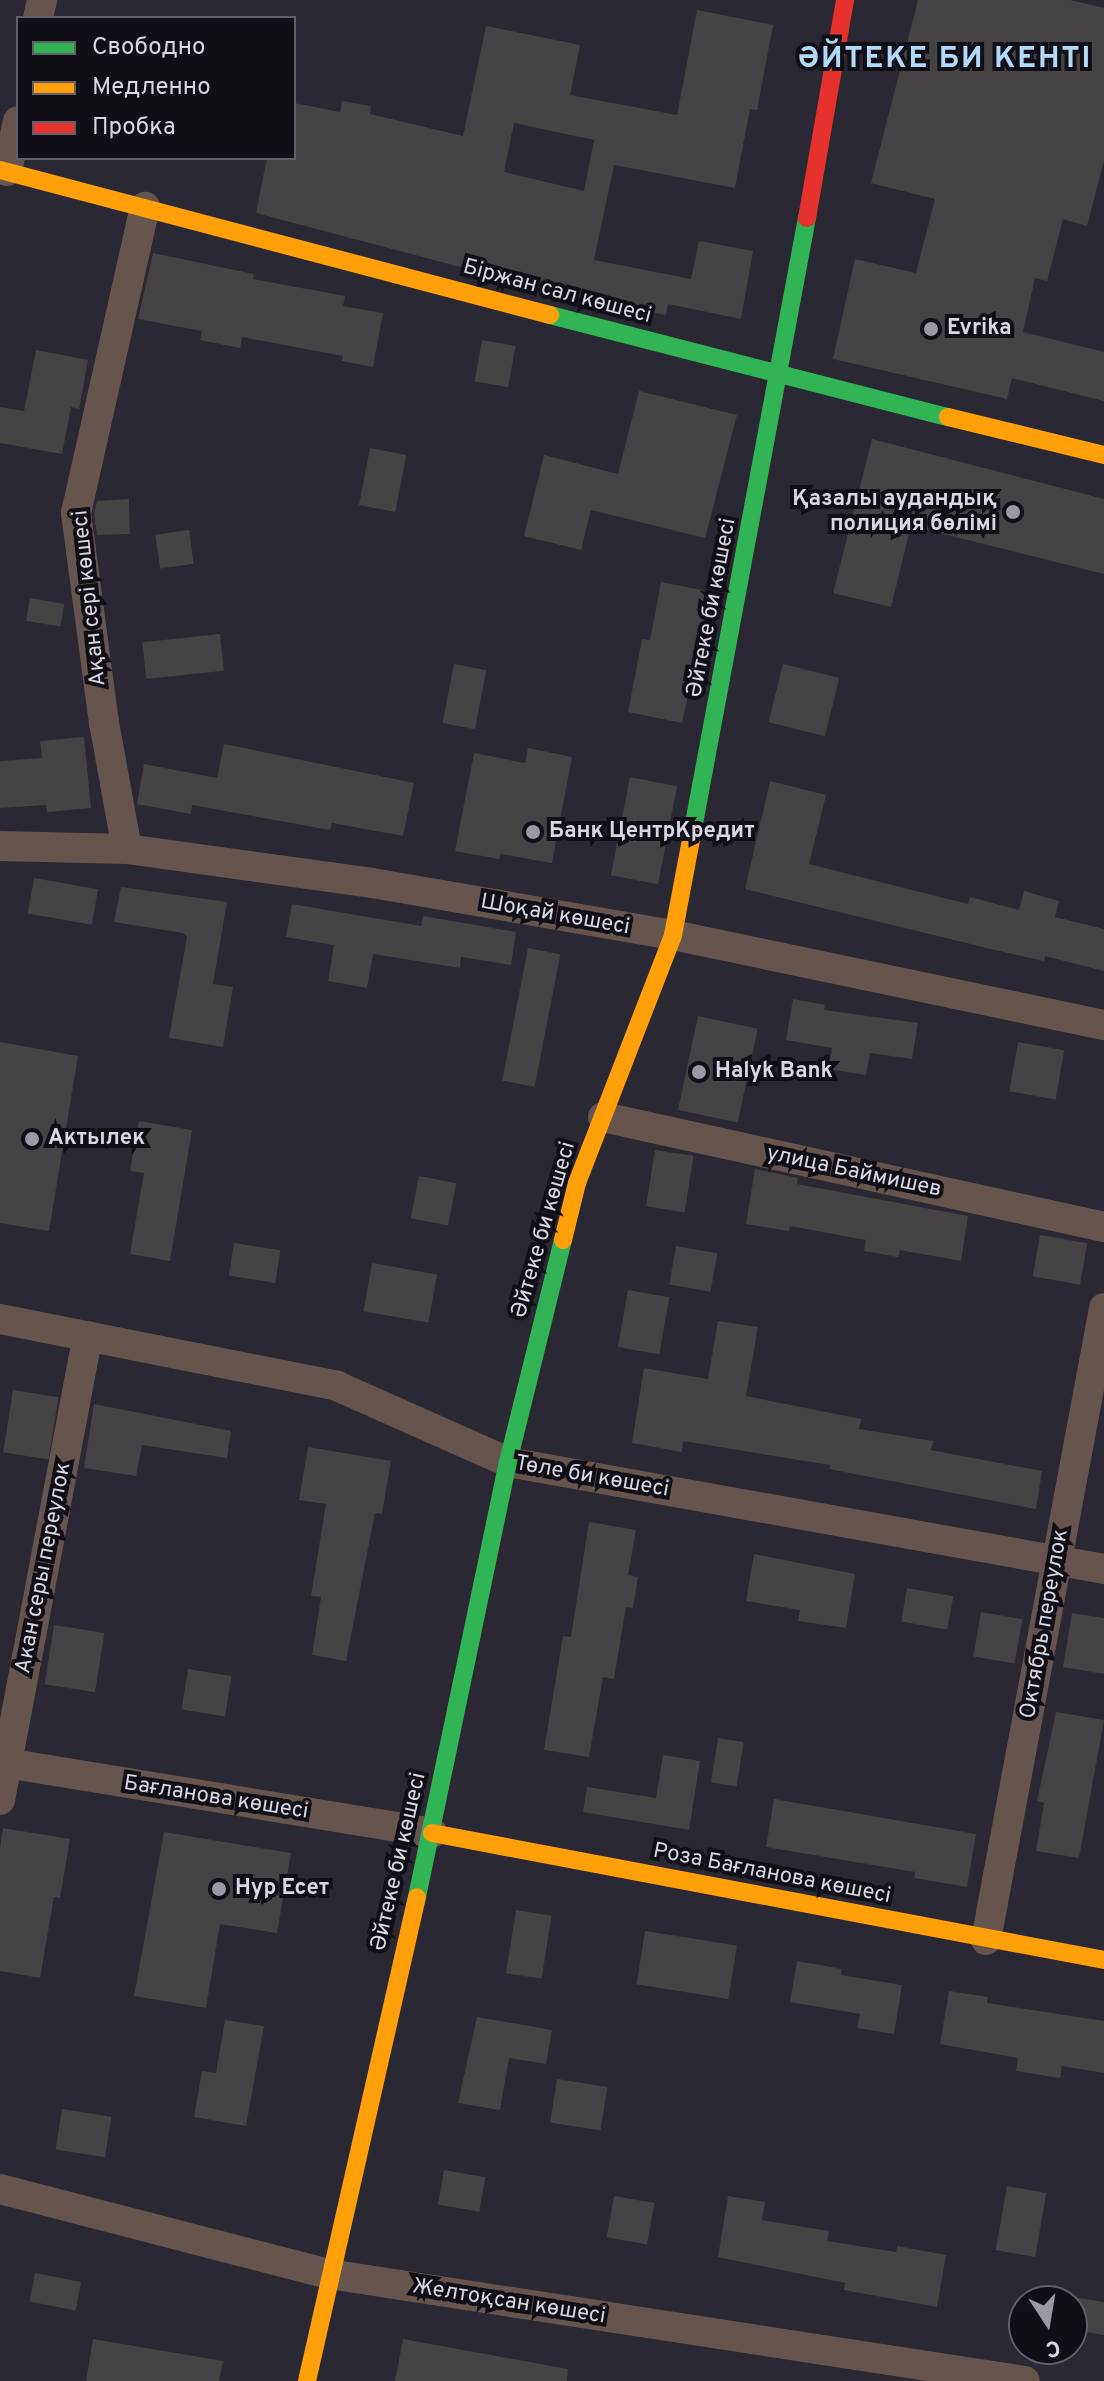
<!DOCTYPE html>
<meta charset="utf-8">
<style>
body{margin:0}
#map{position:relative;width:1104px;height:2381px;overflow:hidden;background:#2a2832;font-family:Overpass,sans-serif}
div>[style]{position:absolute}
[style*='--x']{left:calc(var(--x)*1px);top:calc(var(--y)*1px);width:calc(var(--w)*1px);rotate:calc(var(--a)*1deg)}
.building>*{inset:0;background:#464344;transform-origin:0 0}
.street>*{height:30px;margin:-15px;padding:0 15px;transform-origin:15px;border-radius:15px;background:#66554f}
.fast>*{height:18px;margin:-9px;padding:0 9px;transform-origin:9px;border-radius:9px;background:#30b455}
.slow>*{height:18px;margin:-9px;padding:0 9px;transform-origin:9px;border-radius:9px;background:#ff9f0a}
.jam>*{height:18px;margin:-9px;padding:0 9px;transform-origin:9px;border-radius:9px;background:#e5322d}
.dots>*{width:22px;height:22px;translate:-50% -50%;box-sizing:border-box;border:4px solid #100f16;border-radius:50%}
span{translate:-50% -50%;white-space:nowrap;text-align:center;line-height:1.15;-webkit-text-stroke:8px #100f16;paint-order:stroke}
.street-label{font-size:22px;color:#d8d7e2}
.poi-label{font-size:22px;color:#d8d7e2;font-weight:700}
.left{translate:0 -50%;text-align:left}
.right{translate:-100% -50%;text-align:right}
.district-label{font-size:30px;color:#b3d9f9;font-weight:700;letter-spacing:2px}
.legend{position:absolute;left:16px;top:16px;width:280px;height:144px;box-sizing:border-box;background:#100f16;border:2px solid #605f68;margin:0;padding:10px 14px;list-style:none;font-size:24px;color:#d8d7e2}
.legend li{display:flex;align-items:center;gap:16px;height:40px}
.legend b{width:40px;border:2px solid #605f68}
.north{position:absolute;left:1008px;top:2285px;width:80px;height:80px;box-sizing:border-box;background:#100f16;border:2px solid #605f68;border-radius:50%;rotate:168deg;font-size:22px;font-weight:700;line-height:32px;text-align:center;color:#d8d7e2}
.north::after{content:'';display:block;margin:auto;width:28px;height:36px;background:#9b9aa4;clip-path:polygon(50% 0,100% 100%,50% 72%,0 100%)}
</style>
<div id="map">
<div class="building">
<i style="clip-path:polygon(918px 0,1070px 0,1104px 8px,1104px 160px,1087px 226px,1063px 219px,1047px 281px,1035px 278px,1023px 332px,1104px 352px,1104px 401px,1012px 378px,1007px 399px,833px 359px,855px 259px,916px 273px,935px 199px,871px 183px)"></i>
<i style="clip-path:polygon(evenodd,697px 10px,773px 25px,757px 110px,750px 109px,735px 188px,614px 165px,594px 260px,691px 279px,699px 241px,753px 251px,741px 319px,668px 304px,666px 315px,585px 300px,256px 213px,267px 158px,294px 158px,294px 103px,340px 112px,342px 101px,371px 106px,370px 114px,463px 136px,486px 26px,580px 45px,570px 95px,677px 115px,697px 10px,514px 123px,594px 140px,584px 191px,504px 172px,514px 123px)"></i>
<i style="clip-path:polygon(153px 253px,254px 274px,253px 279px,345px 296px,343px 306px,383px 313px,373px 367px,342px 361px,343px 356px,242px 337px,240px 348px,200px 340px,202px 331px,138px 319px)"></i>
<i style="left:482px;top:340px;width:34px;height:42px;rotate:10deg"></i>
<i style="clip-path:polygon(36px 350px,88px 360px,79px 409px,71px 407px,62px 454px,0 443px,0 407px,24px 411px)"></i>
<i style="clip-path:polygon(639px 391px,737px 415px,705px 538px,591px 510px,581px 550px,524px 536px,544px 455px,618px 474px)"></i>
<i style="clip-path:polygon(872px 439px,1104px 499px,1104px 574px,911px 526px,891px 607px,833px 593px)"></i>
<i style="left:370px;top:448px;width:37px;height:58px;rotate:11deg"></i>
<i style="clip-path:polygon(129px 499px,130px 534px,97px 535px,94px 514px,97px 501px)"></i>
<i style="left:189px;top:530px;width:34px;height:34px;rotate:82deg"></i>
<i style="clip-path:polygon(661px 582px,711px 592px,682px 723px,628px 712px,642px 639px,650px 640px)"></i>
<i style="left:30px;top:598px;width:35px;height:23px;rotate:10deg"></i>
<i style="left:220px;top:634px;width:37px;height:78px;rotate:84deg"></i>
<i style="left:454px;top:664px;width:33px;height:60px;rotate:11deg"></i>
<i style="left:783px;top:664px;width:58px;height:60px;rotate:14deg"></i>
<i style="clip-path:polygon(84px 737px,91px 808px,47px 812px,46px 805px,0 808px,0 761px,42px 758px,40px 741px)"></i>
<i style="clip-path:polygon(224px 744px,414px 783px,403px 836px,332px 823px,330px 830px,192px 805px,191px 814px,137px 804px,144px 764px,217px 778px)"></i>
<i style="clip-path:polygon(528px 748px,572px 757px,552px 863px,501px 854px,499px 859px,455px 851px,474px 753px,525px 763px)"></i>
<i style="left:630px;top:777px;width:48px;height:100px;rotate:11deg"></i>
<i style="clip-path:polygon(770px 781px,826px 795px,809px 864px,968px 904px,970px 897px,1019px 910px,1024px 891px,1059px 901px,1055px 917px,1104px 929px,1104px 971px,1045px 956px,1044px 961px,995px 950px,745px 889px)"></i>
<i style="left:34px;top:878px;width:65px;height:36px;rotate:10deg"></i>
<i style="clip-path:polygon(121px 887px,227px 902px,213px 984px,233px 987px,223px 1047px,169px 1038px,187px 937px,183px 933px,114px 922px)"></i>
<i style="clip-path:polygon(292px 904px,421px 926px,423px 916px,516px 932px,511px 965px,461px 957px,460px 968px,373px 954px,367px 988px,328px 981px,334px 945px,286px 937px)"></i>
<i style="left:528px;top:948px;width:33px;height:135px;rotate:11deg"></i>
<i style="clip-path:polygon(793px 999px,825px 1005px,824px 1010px,918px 1023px,912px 1059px,870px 1053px,866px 1075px,829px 1069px,832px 1048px,786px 1040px)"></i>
<i style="left:698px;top:1016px;width:61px;height:96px;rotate:12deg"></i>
<i style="clip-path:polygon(0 1042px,78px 1056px,49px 1231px,0 1223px)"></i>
<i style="left:1018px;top:1042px;width:47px;height:50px;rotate:10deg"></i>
<i style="clip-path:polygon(139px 1121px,192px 1130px,170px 1261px,130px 1254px,144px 1173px,130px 1171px)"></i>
<i style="left:655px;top:1150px;width:39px;height:57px;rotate:9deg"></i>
<i style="clip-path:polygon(755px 1169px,798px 1178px,797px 1184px,968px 1216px,961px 1261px,900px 1250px,898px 1257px,864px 1251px,866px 1240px,790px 1226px,789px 1231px,746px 1224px)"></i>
<i style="left:419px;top:1176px;width:38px;height:43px;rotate:11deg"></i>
<i style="left:1040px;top:1235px;width:48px;height:42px;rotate:10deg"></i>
<i style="left:234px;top:1243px;width:47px;height:33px;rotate:9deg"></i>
<i style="left:676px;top:1246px;width:42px;height:39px;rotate:10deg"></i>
<i style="left:372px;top:1263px;width:66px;height:49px;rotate:10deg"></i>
<i style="left:628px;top:1290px;width:42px;height:58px;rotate:10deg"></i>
<i style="clip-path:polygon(718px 1321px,758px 1327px,746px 1396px,861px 1419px,859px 1429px,933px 1441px,931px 1450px,1042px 1471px,1036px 1509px,829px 1469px,830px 1465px,683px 1441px,682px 1452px,632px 1443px,644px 1368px,708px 1379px)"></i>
<i style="left:13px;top:1390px;width:46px;height:63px;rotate:9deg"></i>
<i style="clip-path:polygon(94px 1404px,231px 1431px,227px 1458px,142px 1445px,136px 1476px,84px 1468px)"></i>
<i style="clip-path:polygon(308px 1447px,391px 1461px,382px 1514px,375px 1513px,346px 1661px,312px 1655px,321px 1597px,311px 1596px,326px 1504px,299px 1500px)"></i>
<i style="clip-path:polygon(589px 1522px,636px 1530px,628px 1575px,638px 1577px,633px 1608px,626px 1607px,614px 1679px,603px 1677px,589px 1757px,544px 1750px,563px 1636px,571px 1637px)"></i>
<i style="clip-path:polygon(754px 1554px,855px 1574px,846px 1628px,798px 1621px,800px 1610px,746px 1601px)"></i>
<i style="left:907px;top:1588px;width:47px;height:34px;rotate:10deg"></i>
<i style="left:981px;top:1612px;width:42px;height:45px;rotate:10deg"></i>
<i style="clip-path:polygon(1072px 1613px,1104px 1618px,1104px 1674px,1063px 1667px)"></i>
<i style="left:54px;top:1625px;width:51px;height:60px;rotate:9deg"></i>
<i style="left:188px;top:1669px;width:44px;height:41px;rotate:9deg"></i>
<i style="clip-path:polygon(1056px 1712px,1104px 1720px,1079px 1858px,1036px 1851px,1044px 1803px,1037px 1801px)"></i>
<i style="left:718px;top:1738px;width:26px;height:45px;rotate:9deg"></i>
<i style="clip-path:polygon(663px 1755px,700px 1761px,689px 1830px,583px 1812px,587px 1787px,656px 1798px)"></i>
<i style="clip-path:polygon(774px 1799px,976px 1834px,967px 1887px,914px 1878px,915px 1872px,766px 1847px)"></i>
<i style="clip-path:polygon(3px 1828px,70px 1839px,60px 1898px,54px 1897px,40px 1978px,0 1971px,0 1848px)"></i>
<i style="clip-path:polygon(164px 1832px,291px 1853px,277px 1933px,220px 1924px,206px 2008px,134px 1996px)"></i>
<i style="left:516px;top:1910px;width:36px;height:64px;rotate:9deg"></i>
<i style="left:645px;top:1931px;width:93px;height:54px;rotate:9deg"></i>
<i style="clip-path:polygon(797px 1961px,842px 1969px,841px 1975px,902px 1985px,894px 2034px,857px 2028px,860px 2014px,790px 2002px)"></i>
<i style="clip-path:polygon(949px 1991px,988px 1997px,987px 2003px,1104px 2021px,1104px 2073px,1062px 2066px,1060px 2078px,1016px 2071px,1018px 2058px,940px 2044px)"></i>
<i style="clip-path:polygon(477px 2017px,552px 2030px,546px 2064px,509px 2058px,500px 2110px,458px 2103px)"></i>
<i style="clip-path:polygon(225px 2020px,264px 2026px,246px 2126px,194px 2117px,202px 2071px,216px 2073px)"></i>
<i style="left:557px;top:2079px;width:51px;height:44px;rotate:9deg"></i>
<i style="left:62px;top:2109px;width:50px;height:41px;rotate:9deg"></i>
<i style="left:444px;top:2170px;width:42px;height:35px;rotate:10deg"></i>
<i style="left:1007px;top:2186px;width:40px;height:65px;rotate:10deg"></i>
<i style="left:614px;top:2196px;width:41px;height:42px;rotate:10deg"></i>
<i style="clip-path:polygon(728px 2196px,765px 2202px,762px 2220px,829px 2231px,827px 2241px,896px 2252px,897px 2246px,946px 2255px,937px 2307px,844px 2290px,845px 2283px,718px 2257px)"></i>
<i style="left:35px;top:2273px;width:47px;height:29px;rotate:11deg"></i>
<i style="clip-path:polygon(1072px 2297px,1104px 2302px,1104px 2335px,1072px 2330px)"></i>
<i style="clip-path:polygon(93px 2339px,223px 2361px,219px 2381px,86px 2381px)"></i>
<i style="clip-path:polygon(403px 2339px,568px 2369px,567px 2381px,395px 2381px)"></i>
</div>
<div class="street">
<i style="--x:38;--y:18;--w:18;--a:-77"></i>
<i style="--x:7;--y:171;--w:51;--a:-77.6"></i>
<i style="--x:0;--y:846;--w:127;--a:1.4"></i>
<i style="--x:127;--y:849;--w:247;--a:7.9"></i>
<i style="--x:372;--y:883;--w:305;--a:9.8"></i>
<i style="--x:673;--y:935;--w:440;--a:11.8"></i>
<i style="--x:127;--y:849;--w:128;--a:-100.3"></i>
<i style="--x:104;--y:723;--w:212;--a:-97.6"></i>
<i style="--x:76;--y:513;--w:314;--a:-77.3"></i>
<i style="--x:603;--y:1117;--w:513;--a:12.38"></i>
<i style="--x:0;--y:1319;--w:344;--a:11.2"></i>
<i style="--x:337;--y:1386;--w:187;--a:24"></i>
<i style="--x:508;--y:1462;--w:606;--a:10.18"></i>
<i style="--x:0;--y:1762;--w:438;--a:9.3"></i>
<i style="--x:0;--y:1800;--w:472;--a:-79.3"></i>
<i style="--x:986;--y:1940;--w:643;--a:-79.42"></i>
<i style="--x:0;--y:2189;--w:340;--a:14.5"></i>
<i style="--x:329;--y:2274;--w:704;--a:8.74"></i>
</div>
<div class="fast">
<i style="--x:550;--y:315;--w:411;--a:14.4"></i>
<i style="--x:692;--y:834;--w:627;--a:-79.43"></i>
<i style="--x:417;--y:1897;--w:444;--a:-78.2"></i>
<i style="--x:508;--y:1462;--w:229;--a:-76.1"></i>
</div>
<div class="slow">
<i style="--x:0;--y:170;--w:569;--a:14.77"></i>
<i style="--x:948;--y:417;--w:161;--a:13.7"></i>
<i style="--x:563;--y:1240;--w:59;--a:-76.2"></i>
<i style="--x:577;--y:1183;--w:266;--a:-68.8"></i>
<i style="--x:673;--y:935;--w:103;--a:-79.3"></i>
<i style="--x:432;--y:1833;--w:684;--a:10.7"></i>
<i style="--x:307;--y:2381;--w:496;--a:-77.2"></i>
</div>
<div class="jam">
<i style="--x:807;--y:218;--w:221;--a:-80.1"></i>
</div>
<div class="dots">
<i style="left:931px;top:329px;background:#9b9aa4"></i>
<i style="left:1013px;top:512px;background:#9b9aa4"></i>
<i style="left:533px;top:832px;background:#9b9aa4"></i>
<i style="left:699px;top:1072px;background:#9b9aa4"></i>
<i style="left:32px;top:1139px;background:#9b9aa4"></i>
<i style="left:219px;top:1889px;background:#9b9aa4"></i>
</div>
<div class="street-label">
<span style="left:557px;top:292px;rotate:15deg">Біржан сал көшесі</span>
<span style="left:90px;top:598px;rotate:-96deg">Ақан сері көшесі</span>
<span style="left:712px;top:608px;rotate:-79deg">Әйтеке би көшесі</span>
<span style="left:555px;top:915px;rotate:10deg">Шоқай көшесі</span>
<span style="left:854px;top:1172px;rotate:12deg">улица Баймишев</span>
<span style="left:544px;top:1230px;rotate:-74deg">Әйтеке би көшесі</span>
<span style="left:592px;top:1477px;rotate:10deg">Төле би көшесі</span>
<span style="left:44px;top:1568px;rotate:-79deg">Акан серы переулок</span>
<span style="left:1045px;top:1624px;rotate:-80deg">Октябрь переулок</span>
<span style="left:216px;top:1798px;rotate:9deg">Бағланова көшесі</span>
<span style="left:399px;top:1862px;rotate:-77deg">Әйтеке би көшесі</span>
<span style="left:772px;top:1874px;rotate:11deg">Роза Бағланова көшесі</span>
<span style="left:509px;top:2302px;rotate:9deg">Желтоқсан көшесі</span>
</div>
<div class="poi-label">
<span class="left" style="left:947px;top:329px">Evrika</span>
<span class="right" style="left:997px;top:512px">Қазалы аудандық<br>полиция бөлімі</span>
<span class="left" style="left:549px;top:832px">Банк ЦентрКредит</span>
<span class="left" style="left:715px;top:1072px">Halyk Bank</span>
<span class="left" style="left:48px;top:1139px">Актылек</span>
<span class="left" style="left:235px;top:1889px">Нур Есет</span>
</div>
<div class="district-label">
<span style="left:945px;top:60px">ӘЙТЕКЕ БИ КЕНТІ</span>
</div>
<ul class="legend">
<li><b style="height:10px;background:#30b455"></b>Свободно</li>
<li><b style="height:10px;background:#ff9f0a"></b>Медленно</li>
<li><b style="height:10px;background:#e5322d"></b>Пробка</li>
</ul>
<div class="north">С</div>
</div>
